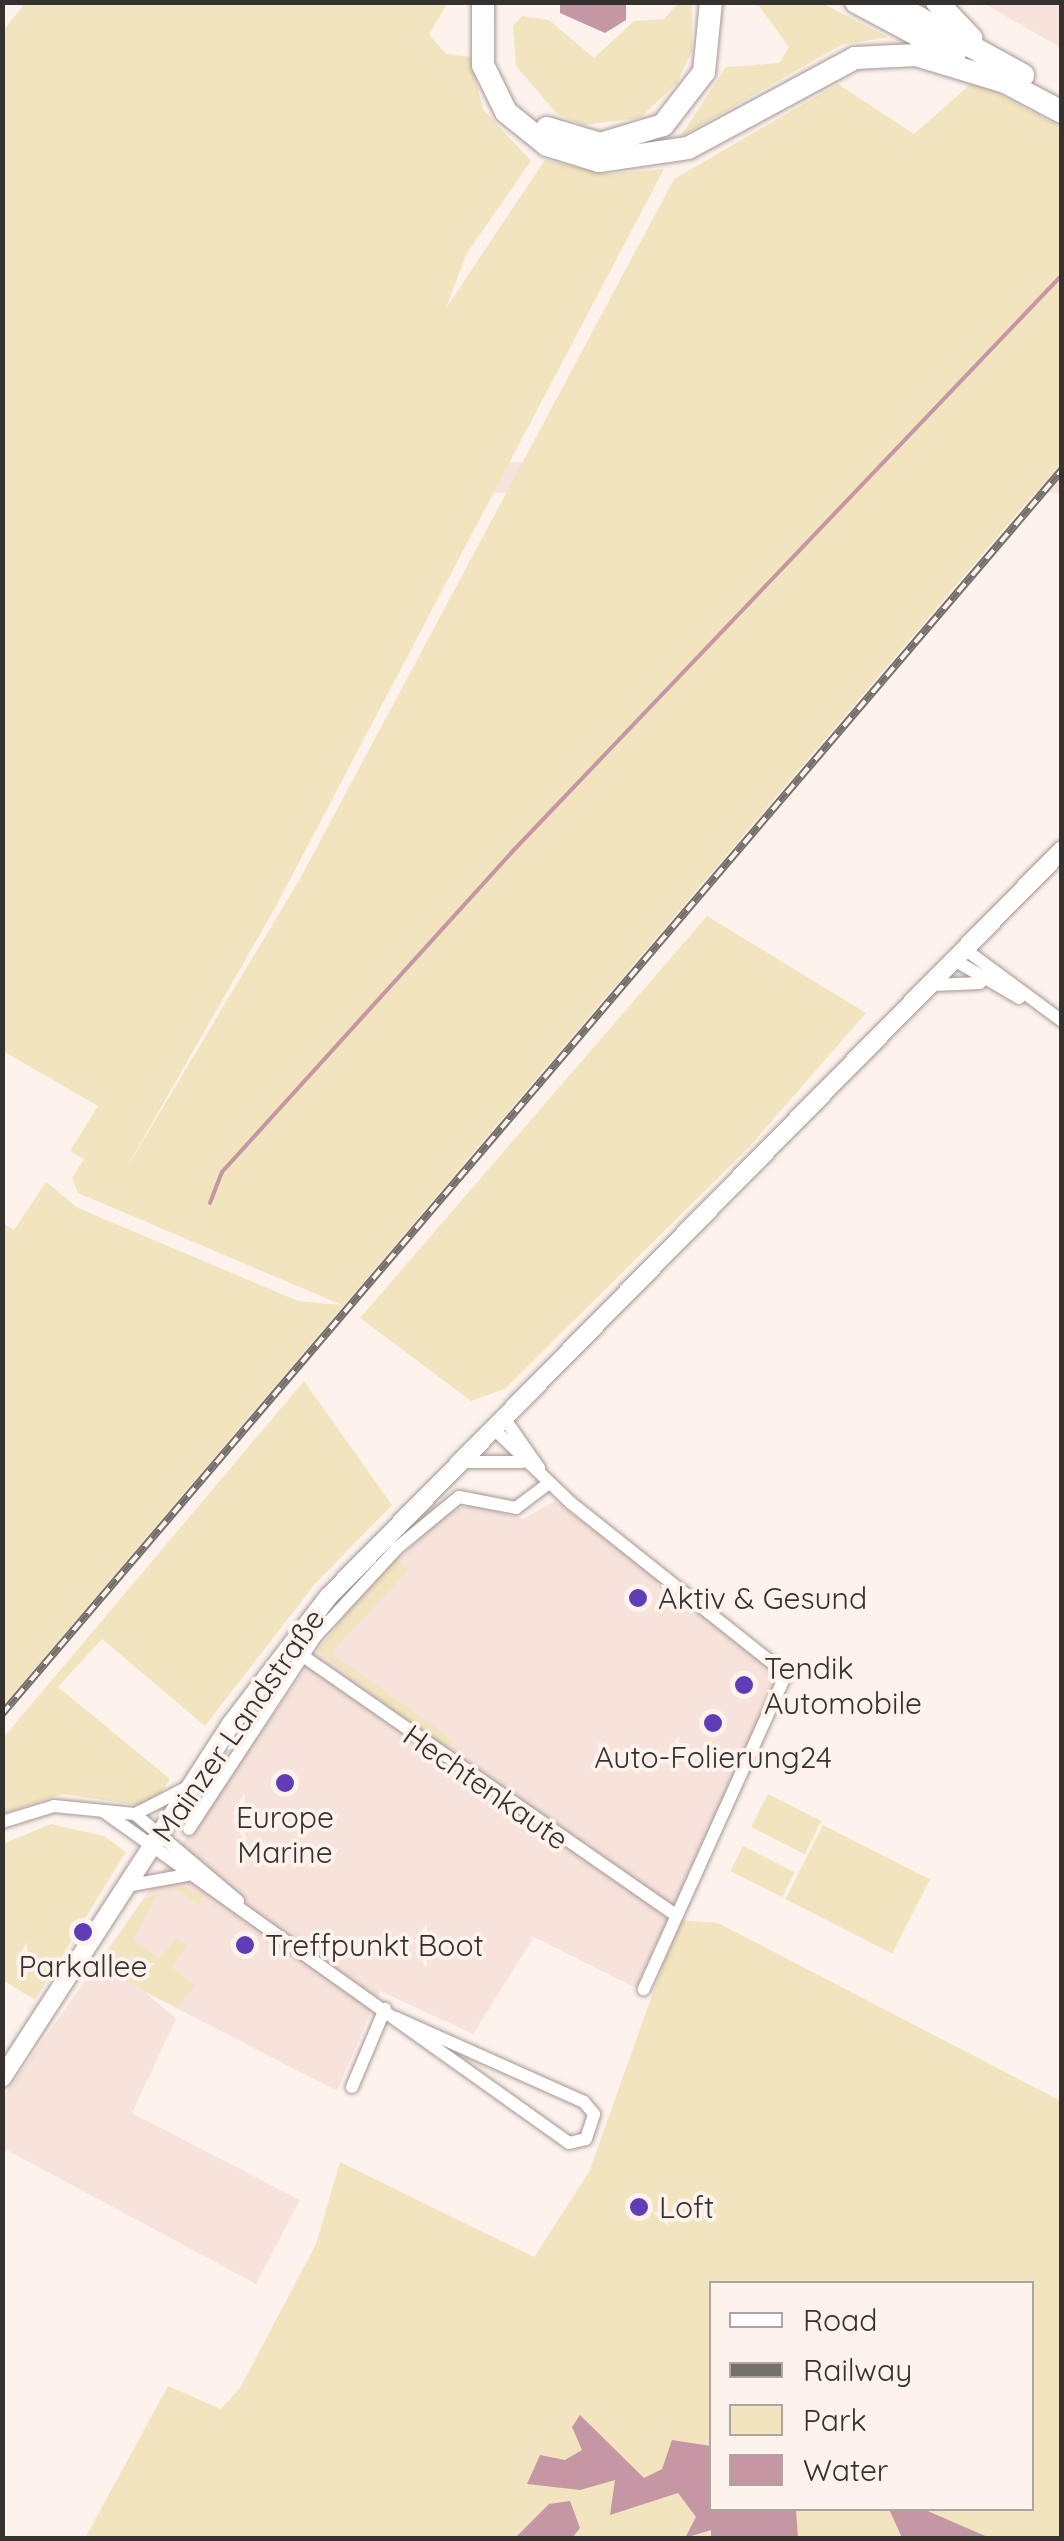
<!DOCTYPE html>
<meta charset="utf-8">
<style>
body{margin:0}
#map{position:relative;width:1064px;height:2541px;overflow:hidden;background:#fef2ed;font-family:Quicksand,sans-serif}
div>[style]{position:absolute}
[style*='--x']{left:calc(var(--x)*1px);top:calc(var(--y)*1px);width:calc(var(--w)*1px);rotate:calc(var(--a)*1deg)}
.built>*{inset:0;background:#f7e3db;transform-origin:0 0}
.green>*{inset:0;background:#f2e4bf;transform-origin:0 0}
.water>*{inset:0;background:#c597a5}
.stream>*{height:4px;margin:-2px;padding:0 2px;transform-origin:2px;border-radius:2px;background:#c597a5}
.roads{filter:drop-shadow(0 0 2px #a39893) drop-shadow(0 0 2px #a39893)}
.street>*{height:12px;margin:-6px;padding:0 6px;transform-origin:6px;border-radius:6px;background:#fff}
.secondary>*{height:18px;margin:-9px;padding:0 9px;transform-origin:9px;border-radius:9px;background:#fff}
.highway>*{height:22px;margin:-11px;padding:0 11px;transform-origin:11px;border-radius:11px;background:#fff}
.rail>*{height:8px;margin-top:-4px;transform-origin:0;background:repeating-linear-gradient(90deg,#fef2ed 0 11px,#76706d 0 22px);box-sizing:border-box;border-block:2px solid #76706d}
.dots>*{width:28px;height:28px;translate:-50% -50%;box-sizing:border-box;border:5px solid #fef2ed;border-radius:50%}
span{translate:-50% -50%;white-space:nowrap;text-align:center;line-height:1.15;-webkit-text-stroke:8px #fef2ed;paint-order:stroke}
.poi-label{font-size:30px;color:#35312f}
.left{translate:0 -50%;text-align:left}
.street-label{font-size:30px;color:#35312f}
.frame{position:absolute;inset:0;border:5px solid #35312f;pointer-events:none}
.legend{position:absolute;left:709px;top:2281px;width:325px;height:230px;box-sizing:border-box;background:#fef2ed;border:2px solid #aea5a1;margin:0;padding:12px 18px;list-style:none;font-size:30px;color:#35312f}
.legend li{display:flex;align-items:center;gap:20px;height:50px}
.legend b{width:50px;border:2px solid #aea5a1}
</style>
<div id="map">
<div class="built">
<i style="clip-path:polygon(983px 3px,1061px 3px,1061px 48px)"></i>
<i style="left:1061px;top:462px;width:31px;height:1633px;rotate:90deg"></i>
<i style="clip-path:polygon(555px 1501px,770px 1663px,778px 1679px,636px 1988px,534px 1937px,473px 2034px,380px 1991px,337px 2091px,145px 1992px,176px 2019px,132px 2113px,300px 2200px,256px 2284px,3px 2148px,3px 2097px,353px 1602px,450px 1510px,474px 1505px,523px 1519px)"></i>
</div>
<div class="green">
<i style="clip-path:polygon(25px 3px,447px 3px,429px 35px,446px 54px,470px 57px,483px 109px,531px 161px,467px 253px,446px 308px,545px 160px,607px 174px,664px 169px,275px 908px,120px 1179px,302px 875px,674px 179px,838px 84px,914px 134px,974px 81px,1061px 127px,1061px 462px,3px 1706px,3px 1223px,14px 1230px,46px 1182px,78px 1208px,298px 1301px,342px 1305px,78px 1193px,72px 1178px,84px 1159px,70px 1151px,98px 1106px,3px 1051px,3px 31px)"></i>
<i style="clip-path:polygon(678px 3px,692px 4px,692px 51px,677px 83px,640px 118px,583px 125px,557px 114px,516px 66px,513px 26px,522px 16px,549px 20px,594px 58px,634px 21px,664px 19px)"></i>
<i style="clip-path:polygon(757px 3px,822px 3px,888px 37px,841px 45px,680px 137px,726px 67px,779px 63px,789px 47px)"></i>
<i style="clip-path:polygon(707px 916px,866px 1013px,751px 1145px,505px 1389px,471px 1401px,360px 1318px)"></i>
<i style="clip-path:polygon(304px 1381px,392px 1505px,315px 1584px,205px 1726px,102px 1639px,58px 1687px,170px 1779px,151px 1807px,62px 1794px,3px 1814px,3px 1738px)"></i>
<i style="clip-path:polygon(396px 1559px,408px 1570px,331px 1653px,453px 1740px,445px 1750px,317px 1650px)"></i>
<i style="left:768px;top:1794px;width:60px;height:37px;rotate:27deg"></i>
<i style="clip-path:polygon(51px 1824px,104px 1836px,126px 1852px,35px 2000px,3px 1980px,3px 1844px)"></i>
<i style="left:823px;top:1825px;width:120px;height:83px;rotate:27deg"></i>
<i style="left:743px;top:1846px;width:58px;height:28px;rotate:27deg"></i>
<i style="clip-path:polygon(181px 1886px,205px 1897px,199px 1904px,177px 1890px,157px 1894px,133px 1940px,160px 1959px,176px 1938px,187px 1946px,172px 1968px,195px 1985px,178px 2008px,98px 1966px,144px 1899px)"></i>
<i style="clip-path:polygon(evenodd,679px 1920px,718px 1923px,1061px 2101px,1061px 2538px,85px 2538px,168px 2386px,221px 2409px,240px 2388px,316px 2244px,340px 2162px,534px 2257px,589px 2172px,679px 1920px,712px 2284px,1032px 2284px,1032px 2508px,712px 2508px,712px 2284px)"></i>
</div>
<div class="water">
<i style="clip-path:polygon(626px 3px,626px 20px,605px 33px,560px 13px,560px 3px)"></i>
<i style="clip-path:polygon(580px 2415px,644px 2478px,662px 2469px,672px 2440px,711px 2446px,712px 2508px,796px 2509px,798px 2538px,711px 2538px,711px 2530px,685px 2538px,696px 2517px,678px 2493px,610px 2515px,615px 2480px,580px 2490px,527px 2484px,540px 2455px,565px 2460px,582px 2450px,572px 2427px)"></i>
<i style="clip-path:polygon(570px 2501px,580px 2528px,572px 2538px,515px 2538px,549px 2504px)"></i>
<i style="clip-path:polygon(889px 2509px,923px 2509px,990px 2538px,902px 2538px)"></i>
</div>
<div class="stream">
<i style="--x:210;--y:1203;--w:33;--a:-69"></i>
<i style="--x:222;--y:1172;--w:430;--a:-47.8"></i>
<i style="--x:511;--y:853;--w:799;--a:-46.37"></i>
</div>
<div class="roads">
<div class="street">
<i style="--x:966;--y:950;--w:119;--a:36.5"></i>
<i style="--x:956;--y:961;--w:73;--a:30.4"></i>
<i style="--x:932;--y:985;--w:48;--a:-2.4"></i>
<i style="--x:504;--y:1418;--w:61;--a:55"></i>
<i style="--x:493;--y:1428;--w:108;--a:43.9"></i>
<i style="--x:571;--y:1503;--w:275;--a:38.5"></i>
<i style="--x:786;--y:1674;--w:346;--a:114.3"></i>
<i style="--x:464;--y:1462;--w:58;--a:0"></i>
<i style="--x:303;--y:1656;--w:450;--a:34.8"></i>
<i style="--x:103;--y:1811;--w:572;--a:35.47"></i>
<i style="--x:569;--y:2143;--w:17;--a:-13"></i>
<i style="--x:586;--y:2139;--w:26;--a:-72"></i>
<i style="--x:594;--y:2114;--w:16;--a:-130"></i>
<i style="--x:584;--y:2102;--w:206;--a:-155.9"></i>
<i style="--x:135;--y:1814;--w:57;--a:-27"></i>
<i style="--x:2;--y:1822;--w:54;--a:-17.1"></i>
<i style="--x:54;--y:1806;--w:81;--a:5.6"></i>
<i style="--x:135;--y:1814;--w:135;--a:40.2"></i>
<i style="--x:189;--y:1829;--w:230;--a:-56.7"></i>
<i style="--x:315;--y:1637;--w:121;--a:-47.3"></i>
<i style="--x:397;--y:1548;--w:80;--a:-39.4"></i>
<i style="--x:459;--y:1497;--w:58;--a:10.9"></i>
<i style="--x:516;--y:1508;--w:41;--a:-37.1"></i>
<i style="--x:126;--y:1886;--w:62;--a:-10.2"></i>
<i style="--x:352;--y:2087;--w:85;--a:-67.1"></i>
</div>
<div class="secondary">
<i style="--x:2;--y:2078;--w:422;--a:-57.1"></i>
<i style="--x:231;--y:1724;--w:161;--a:-52.6"></i>
<i style="--x:329;--y:1596;--w:1046;--a:-45.5"></i>
</div>
<div class="highway">
<i style="--x:483;--y:2;--w:63;--a:90"></i>
<i style="--x:483;--y:65;--w:52;--a:63.9"></i>
<i style="--x:506;--y:112;--w:53;--a:38.8"></i>
<i style="--x:547;--y:145;--w:54;--a:17.1"></i>
<i style="--x:599;--y:161;--w:90;--a:-8.3"></i>
<i style="--x:688;--y:148;--w:190;--a:-28.3"></i>
<i style="--x:855;--y:58;--w:61;--a:-2.8"></i>
<i style="--x:916;--y:55;--w:93;--a:16.9"></i>
<i style="--x:856;--y:2;--w:112;--a:28.2"></i>
<i style="--x:890;--y:2;--w:152;--a:28.8"></i>
<i style="--x:937;--y:2;--w:50;--a:46.6"></i>
<i style="--x:992;--y:75;--w:79;--a:27.9"></i>
<i style="--x:547;--y:128;--w:55;--a:16.8"></i>
<i style="--x:600;--y:144;--w:66;--a:-16.8"></i>
<i style="--x:663;--y:125;--w:67;--a:-52.3"></i>
<i style="--x:704;--y:72;--w:70;--a:-84.3"></i>
</div>
</div>
<div class="rail">
<i style="--x:2;--y:1714;--w:1634;--a:-49.57"></i>
</div>
<div class="dots">
<i style="left:638px;top:1598px;background:#603db6"></i>
<i style="left:744px;top:1685px;background:#603db6"></i>
<i style="left:713px;top:1723px;background:#603db6"></i>
<i style="left:285px;top:1783px;background:#603db6"></i>
<i style="left:83px;top:1932px;background:#603db6"></i>
<i style="left:245px;top:1945px;background:#603db6"></i>
<i style="left:639px;top:2207px;background:#603db6"></i>
</div>
<div class="poi-label">
<span class="left" style="left:658px;top:1598px">Aktiv &amp; Gesund</span>
<span class="left" style="left:764px;top:1685px">Tendik<br>Automobile</span>
<span style="left:713px;top:1757px">Auto-Folierung24</span>
<span style="left:285px;top:1834px">Europe<br>Marine</span>
<span class="left" style="left:265px;top:1945px">Treffpunkt Boot</span>
<span style="left:83px;top:1966px">Parkallee</span>
<span class="left" style="left:659px;top:2207px">Loft</span>
</div>
<div class="street-label">
<span style="left:238px;top:1725px;rotate:-55deg">Mainzer Landstraße</span>
<span style="left:486px;top:1787px;rotate:35deg">Hechtenkaute</span>
</div>
<div class="frame"></div>
<ul class="legend">
<li><b style="height:12px;background:#fff"></b>Road</li>
<li><b style="height:12px;background:#76706d"></b>Railway</li>
<li><b style="height:28px;background:#f2e4bf"></b>Park</li>
<li><b style="height:28px;background:#c597a5"></b>Water</li>
</ul>
</div>
